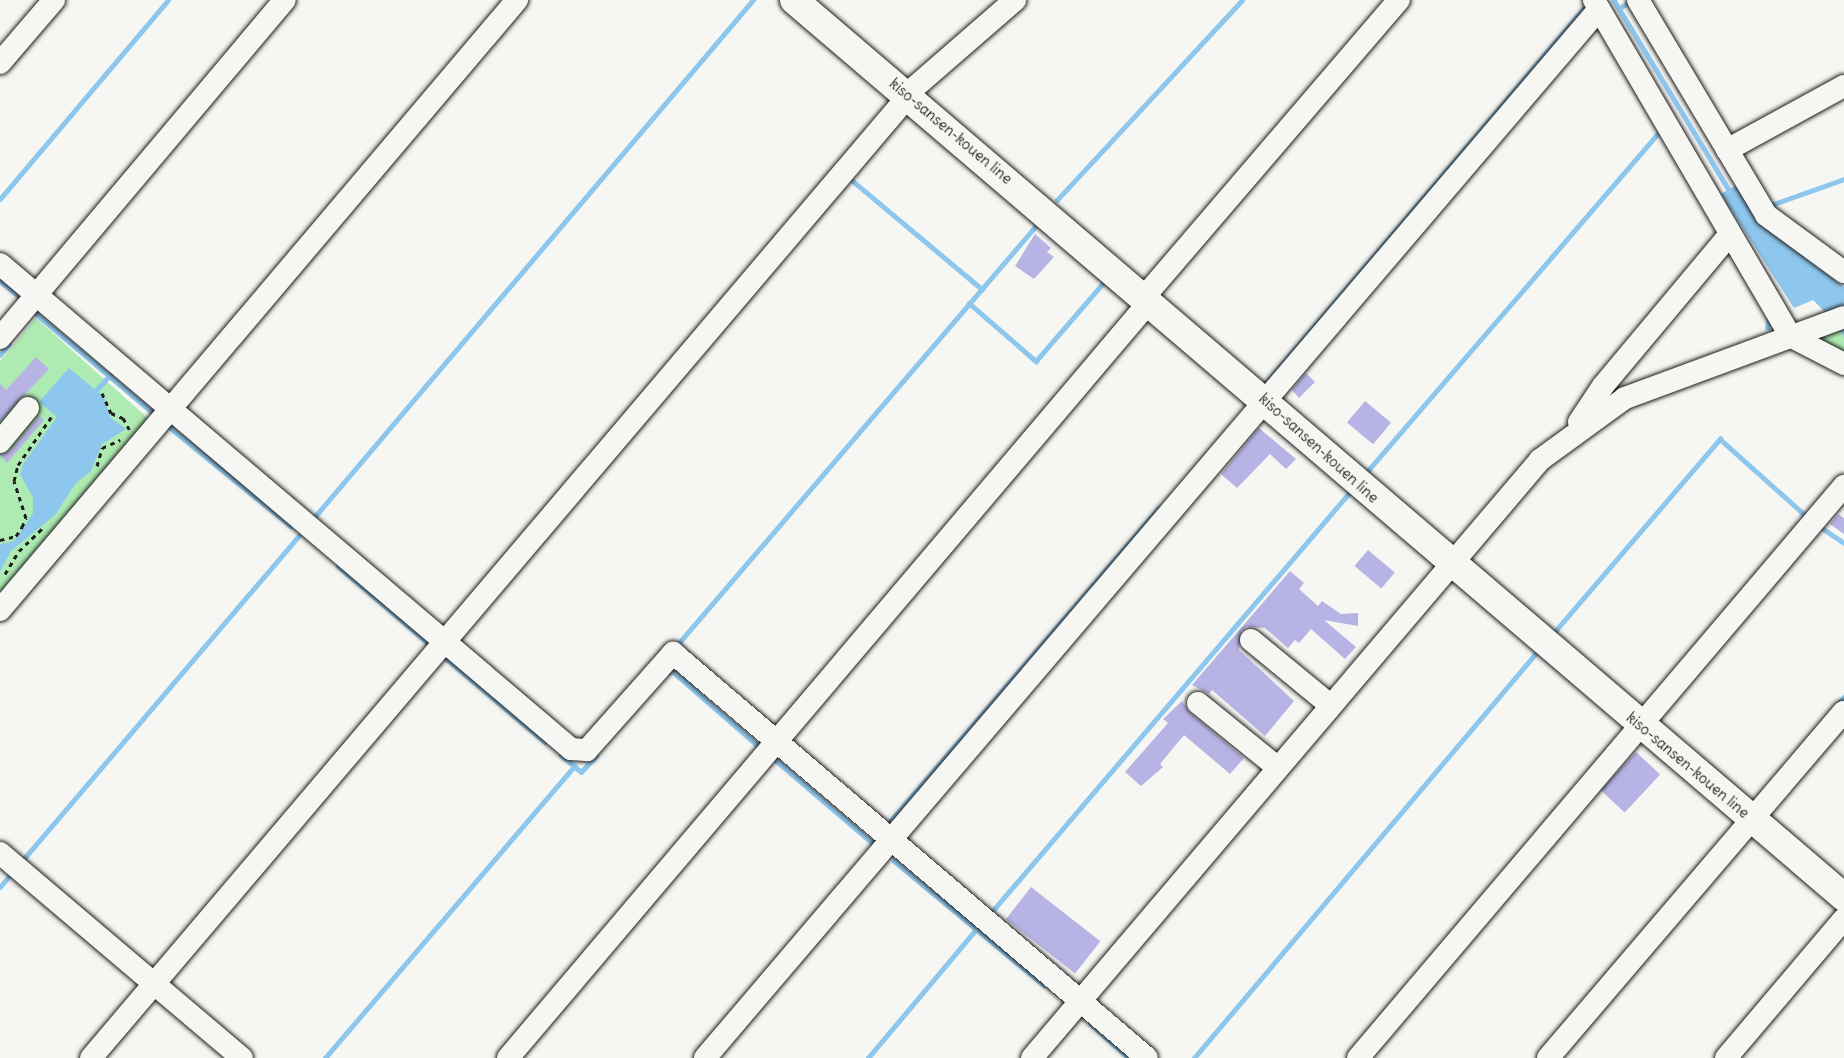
<!DOCTYPE html>
<style>
body{margin:0}
#map{position:relative;width:1844px;height:1058px;overflow:hidden;background:#f6f6f2;font-family:Delius,sans-serif}
div>[style]{position:absolute}
[style*='--x']{left:calc(var(--x)*1px);top:calc(var(--y)*1px);width:calc(var(--w)*1px);rotate:calc(var(--a)*1deg)}
.green>*{inset:0;background:#aeebb2}
.water>*{inset:0;background:#8ec7ed}
.stream>*{height:4.5px;margin:-2.25px;padding:0 2.25px;transform-origin:2.25px;border-radius:2.25px;background:#8ec7ed}
.building>*{inset:0;background:#b7b4e5;transform-origin:0 0}
.path>*{height:3px;margin-top:-1.5px;transform-origin:0;background:repeating-linear-gradient(90deg,#1c1c1c 0 4.5px,transparent 0 9px)}
.roads{filter:drop-shadow(0 0 2px #1c1c1c) drop-shadow(0 0 2px #1c1c1c)}
.minor>*{height:22px;margin:-11px;padding:0 11px;transform-origin:11px;border-radius:11px;background:#f6f6f2}
.major>*{height:28px;margin:-14px;padding:0 14px;transform-origin:14px;border-radius:14px;background:#f6f6f2}
span{translate:-50% -50%;white-space:nowrap;text-align:center;line-height:1.15;-webkit-text-stroke:5px #f6f6f2;paint-order:stroke}
.street-label{font-size:15px;color:#1c1c1c}
</style>
<div id="map">
<div class="green">
<i style="clip-path:polygon(36px 318px,151px 421px,0 600px,0 361px)"></i>
<i style="clip-path:polygon(1844px 327px,1844px 360px,1815px 337px)"></i>
</div>
<div class="water">
<i style="clip-path:polygon(1737px 185px,1761px 225px,1844px 287px,1844px 338px,1840px 327px,1813px 300px,1794px 308px,1721px 194px)"></i>
<i style="clip-path:polygon(69px 368px,104px 397px,110px 417px,126px 429px,102px 444px,91px 471px,75px 484px,56px 514px,11px 551px,0 572px,0 544px,14px 541px,33px 513px,33px 498px,20px 474px,23px 464px,57px 417px,39px 402px)"></i>
</div>
<div class="stream">
<i style="--x:1614;--y:0;--w:226;--a:58.8"></i>
<i style="--x:1619;--y:8;--w:13;--a:-29"></i>
<i style="--x:848;--y:177;--w:175;--a:39.9"></i>
<i style="--x:0;--y:199;--w:260;--a:-49.8"></i>
<i style="--x:1057;--y:200;--w:272;--a:-47.2"></i>
<i style="--x:1771;--y:205;--w:77;--a:-19.6"></i>
<i style="--x:0;--y:281;--w:28;--a:39"></i>
<i style="--x:969;--y:303;--w:89;--a:40.9"></i>
<i style="--x:1036;--y:361;--w:103;--a:-49.3"></i>
<i style="--x:35;--y:313;--w:160;--a:40.2"></i>
<i style="--x:1767;--y:328;--w:11;--a:-80"></i>
<i style="--x:0;--y:355;--w:14;--a:-51"></i>
<i style="--x:1266;--y:383;--w:493;--a:-49.7"></i>
<i style="--x:96;--y:390;--w:21;--a:-47"></i>
<i style="--x:167;--y:425;--w:160;--a:39.2"></i>
<i style="--x:1365;--y:474;--w:451;--a:-49.3"></i>
<i style="--x:312;--y:520;--w:682;--a:-49.7"></i>
<i style="--x:1819;--y:526;--w:30;--a:34"></i>
<i style="--x:338;--y:566;--w:123;--a:40.4"></i>
<i style="--x:1551;--y:636;--w:260;--a:-49.4"></i>
<i style="--x:1720;--y:439;--w:115;--a:41.8"></i>
<i style="--x:681;--y:647;--w:4;--a:-135"></i>
<i style="--x:678;--y:644;--w:548;--a:-49.44"></i>
<i style="--x:442;--y:655;--w:135;--a:40.2"></i>
<i style="--x:669;--y:673;--w:4;--a:-56"></i>
<i style="--x:671;--y:670;--w:121;--a:41"></i>
<i style="--x:1836;--y:706;--w:12;--a:-48"></i>
<i style="--x:561;--y:755;--w:26;--a:40"></i>
<i style="--x:581;--y:772;--w:22;--a:-47"></i>
<i style="--x:773;--y:758;--w:135;--a:40.5"></i>
<i style="--x:887;--y:825;--w:418;--a:-49.4"></i>
<i style="--x:22;--y:861;--w:435;--a:-49.6"></i>
<i style="--x:894;--y:861;--w:195;--a:39.6"></i>
<i style="--x:0;--y:887;--w:17;--a:-50"></i>
<i style="--x:989;--y:915;--w:555;--a:-49.53"></i>
<i style="--x:1091;--y:1024;--w:51;--a:41.8"></i>
<i style="--x:325;--y:1058;--w:384;--a:-49.5"></i>
<i style="--x:868;--y:1058;--w:171;--a:-50"></i>
<i style="--x:1194;--y:1058;--w:531;--a:-49.81"></i>
</div>
<div class="building">
<i style="clip-path:polygon(1035px 234px,1051px 248px,1047px 252px,1054px 257px,1034px 279px,1015px 266px)"></i>
<i style="clip-path:polygon(36px 357px,49px 369px,0 421px,0 384px,6px 390px)"></i>
<i style="clip-path:polygon(1306px 373px,1315px 382px,1299px 398px,1292px 390px)"></i>
<i style="left:1365px;top:401px;width:34px;height:28px;rotate:40deg"></i>
<i style="clip-path:polygon(39px 416px,44px 420px,7px 463px,0 455px,10px 451px)"></i>
<i style="clip-path:polygon(1259px 428px,1296px 459px,1286px 469px,1270px 454px,1237px 488px,1221px 474px)"></i>
<i style="clip-path:polygon(1838px 514px,1844px 518px,1844px 534px,1830px 524px)"></i>
<i style="left:1368px;top:550px;width:35px;height:21px;rotate:40deg"></i>
<i style="clip-path:polygon(1290px 571px,1304px 583px,1299px 589px,1318px 606px,1322px 601px,1341px 614px,1358px 613px,1358px 626px,1324px 620px,1356px 647px,1345px 659px,1311px 629px,1299px 643px,1295px 640px,1288px 648px,1265px 628px,1247px 627px,1241px 631px,1239px 650px,1294px 701px,1265px 736px,1212px 690px,1209px 694px,1192px 685px)"></i>
<i style="clip-path:polygon(1182px 701px,1190px 713px,1244px 758px,1230px 774px,1184px 735px,1160px 764px,1163px 767px,1141px 786px,1125px 772px,1168px 723px,1163px 719px)"></i>
<i style="left:1636px;top:752px;width:33px;height:52px;rotate:43deg"></i>
<i style="left:1031px;top:887px;width:88px;height:41px;rotate:38deg"></i>
</div>
<div class="path">
<i style="--x:102;--y:393;--w:22;--a:66"></i>
<i style="--x:111;--y:413;--w:13;--a:23"></i>
<i style="--x:123;--y:418;--w:13;--a:61"></i>
<i style="--x:97;--y:466;--w:19;--a:-74"></i>
<i style="--x:102;--y:448;--w:20;--a:-24"></i>
<i style="--x:0;--y:540;--w:16;--a:-14"></i>
<i style="--x:16;--y:536;--w:11;--a:-56"></i>
<i style="--x:22;--y:527;--w:10;--a:-66"></i>
<i style="--x:26;--y:518;--w:39;--a:-108"></i>
<i style="--x:14;--y:481;--w:16;--a:-76"></i>
<i style="--x:18;--y:465;--w:60;--a:-55.2"></i>
<i style="--x:5;--y:574;--w:27;--a:-59"></i>
<i style="--x:19;--y:551;--w:35;--a:-44"></i>
</div>
<div class="roads">
<div class="minor">
<i style="--x:1594;--y:0;--w:389;--a:59.7"></i>
<i style="--x:1790;--y:336;--w:61;--a:27.4"></i>
<i style="--x:1638;--y:0;--w:250;--a:59.2"></i>
<i style="--x:1766;--y:215;--w:97;--a:36.2"></i>
<i style="--x:0;--y:63;--w:83;--a:-49.4"></i>
<i style="--x:908;--y:93;--w:142;--a:-41"></i>
<i style="--x:1727;--y:150;--w:133;--a:-28.7"></i>
<i style="--x:0;--y:264;--w:749;--a:40.34"></i>
<i style="--x:571;--y:749;--w:16;--a:4"></i>
<i style="--x:587;--y:750;--w:130;--a:-48.4"></i>
<i style="--x:673;--y:653;--w:623;--a:40.51"></i>
<i style="--x:1145;--y:296;--w:390;--a:-49.4"></i>
<i style="--x:0;--y:338;--w:442;--a:-49.9"></i>
<i style="--x:1579;--y:422;--w:43;--a:-56.3"></i>
<i style="--x:1603;--y:386;--w:198;--a:-50.1"></i>
<i style="--x:0;--y:442;--w:44;--a:-50.5"></i>
<i style="--x:0;--y:610;--w:800;--a:-49.72"></i>
<i style="--x:1251;--y:640;--w:102;--a:39.4"></i>
<i style="--x:1198;--y:703;--w:102;--a:39"></i>
<i style="--x:0;--y:853;--w:317;--a:40.3"></i>
<i style="--x:91;--y:1058;--w:1264;--a:-49.65"></i>
<i style="--x:508;--y:1058;--w:993;--a:-49.7"></i>
<i style="--x:705;--y:1058;--w:1378;--a:-49.56"></i>
<i style="--x:1032;--y:1058;--w:785;--a:-49.65"></i>
<i style="--x:1540;--y:460;--w:105;--a:-36.1"></i>
<i style="--x:1625;--y:398;--w:233;--a:-20.3"></i>
<i style="--x:1358;--y:1058;--w:751;--a:-49.65"></i>
<i style="--x:1548;--y:1058;--w:455;--a:-49.5"></i>
<i style="--x:1726;--y:1058;--w:182;--a:-49.7"></i>
</div>
<div class="major">
<i style="--x:794;--y:0;--w:1381;--a:40.51"></i>
</div>
</div>
<div class="street-label">
<span style="left:951px;top:131px;rotate:40deg">kiso-sansen-kouen line</span>
<span style="left:1319px;top:448px;rotate:42deg">kiso-sansen-kouen line</span>
<span style="left:1688px;top:765px;rotate:40deg">kiso-sansen-kouen line</span>
</div>
</div>
